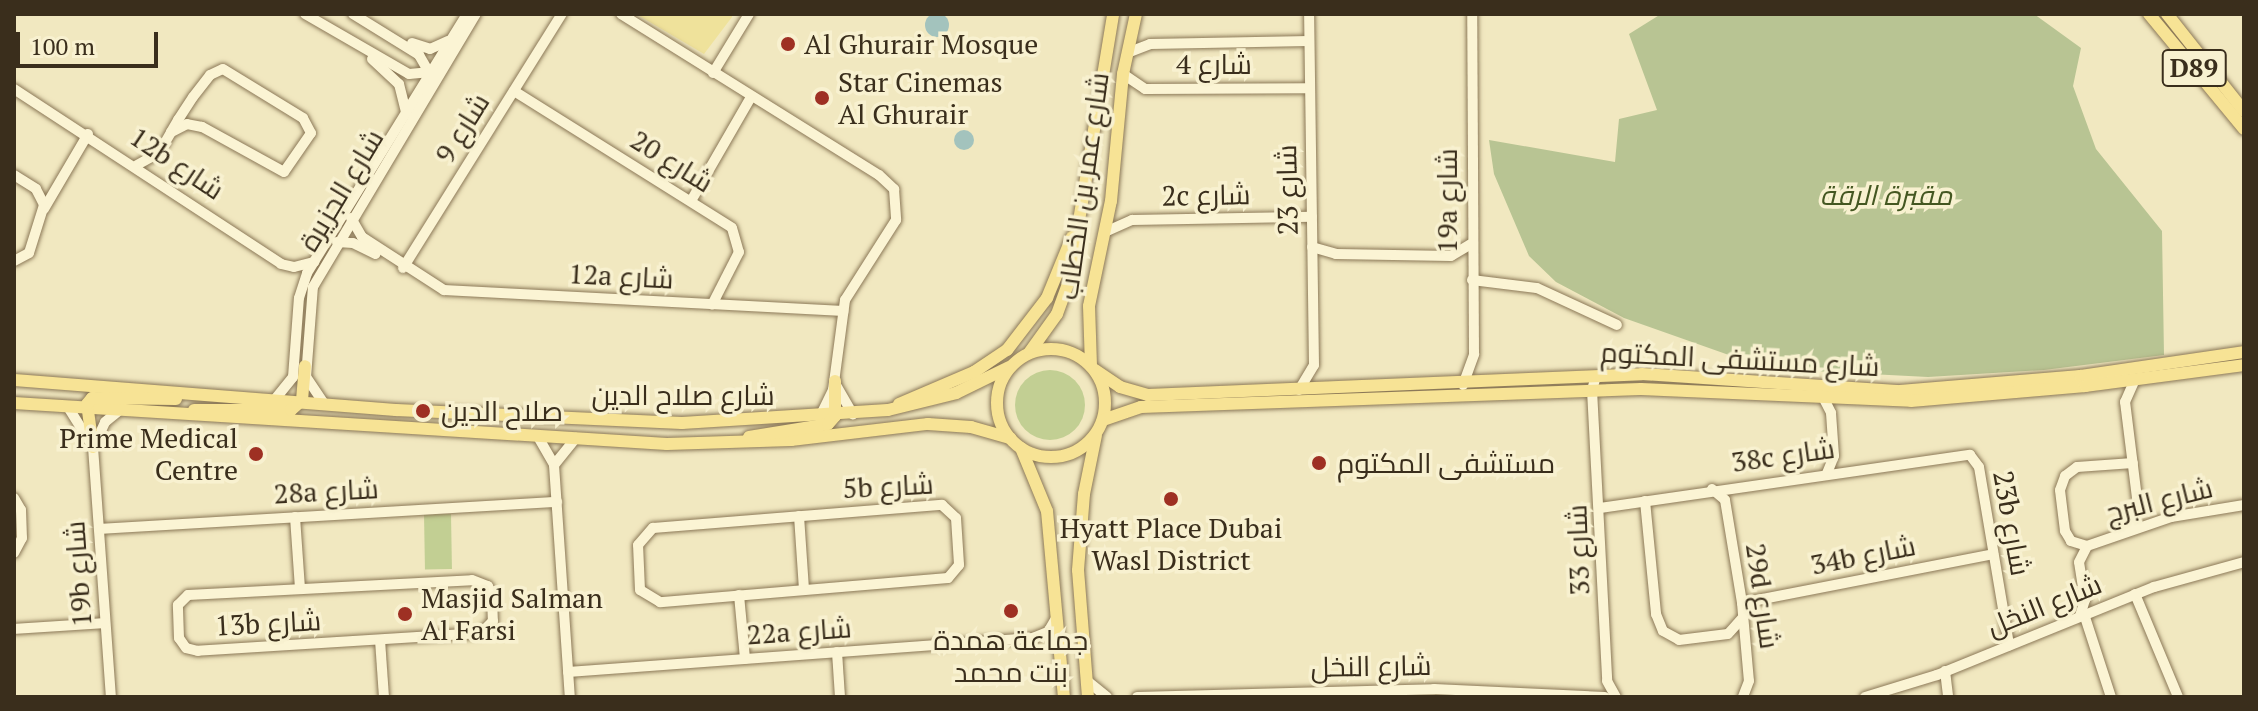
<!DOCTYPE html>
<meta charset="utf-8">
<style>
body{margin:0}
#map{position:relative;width:2258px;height:711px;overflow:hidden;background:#f1e8c0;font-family:"PT Serif",Cairo,serif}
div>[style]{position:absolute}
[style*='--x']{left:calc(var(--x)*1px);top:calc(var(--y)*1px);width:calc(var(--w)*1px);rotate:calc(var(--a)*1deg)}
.green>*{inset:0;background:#c2cf93;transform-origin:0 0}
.round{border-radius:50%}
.sand>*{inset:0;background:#efe29b}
.cemetery>*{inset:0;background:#b8c493}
.water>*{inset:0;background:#a3c3bd}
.roads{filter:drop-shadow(0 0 2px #8b7857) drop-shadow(0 0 2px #8b7857)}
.minor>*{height:10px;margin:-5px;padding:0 5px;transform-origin:5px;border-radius:5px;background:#fbf4d4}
.major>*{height:12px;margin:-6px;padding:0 6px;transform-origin:6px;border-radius:6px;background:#f7e395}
.major>.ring{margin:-6px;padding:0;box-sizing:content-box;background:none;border:12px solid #f7e395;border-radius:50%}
.dots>*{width:22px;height:22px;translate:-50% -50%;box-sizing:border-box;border:4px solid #f8f1d0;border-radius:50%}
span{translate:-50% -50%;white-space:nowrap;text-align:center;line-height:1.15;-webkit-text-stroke:7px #f8f1d0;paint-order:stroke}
.shield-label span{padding:2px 6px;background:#f8f1d0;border:2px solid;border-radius:6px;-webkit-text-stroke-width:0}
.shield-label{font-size:26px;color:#3a2e1c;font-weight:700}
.poi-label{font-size:28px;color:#3a2e1c}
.left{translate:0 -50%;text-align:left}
.right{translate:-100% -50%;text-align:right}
.street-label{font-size:28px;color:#3a2e1c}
.park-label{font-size:28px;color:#445721;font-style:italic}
.frame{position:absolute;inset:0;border:16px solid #3a2e1c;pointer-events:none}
.scale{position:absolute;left:16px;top:32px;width:142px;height:36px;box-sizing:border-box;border:4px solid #3a2e1c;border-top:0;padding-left:10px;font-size:24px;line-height:28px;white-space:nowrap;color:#3a2e1c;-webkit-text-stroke:6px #f8f1d0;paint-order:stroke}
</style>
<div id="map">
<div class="green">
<i class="round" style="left:1015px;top:370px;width:70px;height:70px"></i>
<i style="left:451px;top:514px;width:55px;height:27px;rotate:89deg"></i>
</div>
<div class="sand">
<i style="clip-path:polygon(636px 14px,732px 14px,732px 17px,704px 54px)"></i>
</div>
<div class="cemetery">
<i style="clip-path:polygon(1661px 14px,2034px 14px,2081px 48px,2073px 86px,2096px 149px,2162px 231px,2164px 355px,2044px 370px,1928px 377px,1792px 370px,1760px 366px,1624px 318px,1556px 282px,1529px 256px,1494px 174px,1489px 140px,1615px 162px,1619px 119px,1657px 110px,1629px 34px)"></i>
</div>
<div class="water">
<i class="round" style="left:925px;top:13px;width:24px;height:24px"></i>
<i class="round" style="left:954px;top:130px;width:20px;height:20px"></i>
</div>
<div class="roads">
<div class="minor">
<i style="--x:305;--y:14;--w:120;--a:30"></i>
<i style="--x:409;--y:74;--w:25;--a:-5"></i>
<i style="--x:353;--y:14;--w:78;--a:31.8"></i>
<i style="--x:419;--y:55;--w:24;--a:60"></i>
<i style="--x:621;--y:14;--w:304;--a:32"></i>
<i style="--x:879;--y:175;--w:21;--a:43"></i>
<i style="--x:894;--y:189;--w:31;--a:86"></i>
<i style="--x:896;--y:220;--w:95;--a:122.5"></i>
<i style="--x:845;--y:300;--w:91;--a:97.6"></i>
<i style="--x:833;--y:390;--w:30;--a:116"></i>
<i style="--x:412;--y:43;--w:19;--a:18"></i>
<i style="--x:430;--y:49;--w:20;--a:-24"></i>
<i style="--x:1127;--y:53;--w:25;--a:-21"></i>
<i style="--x:1150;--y:44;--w:159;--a:-1.1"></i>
<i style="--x:372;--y:59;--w:37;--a:43"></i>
<i style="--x:399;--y:84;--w:30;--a:76"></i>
<i style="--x:713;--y:73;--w:69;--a:-58.6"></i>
<i style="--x:1123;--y:74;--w:27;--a:34"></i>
<i style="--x:1145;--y:89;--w:165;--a:-0.3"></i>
<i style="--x:14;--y:89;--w:319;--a:33.2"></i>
<i style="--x:281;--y:264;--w:13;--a:13"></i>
<i style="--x:294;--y:267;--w:21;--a:-14"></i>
<i style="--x:514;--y:91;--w:257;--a:32.1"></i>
<i style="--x:732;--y:228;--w:25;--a:74"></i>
<i style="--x:739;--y:252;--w:59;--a:117"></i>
<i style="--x:137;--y:165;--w:25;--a:-29"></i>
<i style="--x:159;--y:153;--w:24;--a:-60"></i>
<i style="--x:171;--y:132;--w:14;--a:-60"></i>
<i style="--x:178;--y:120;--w:27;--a:-57"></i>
<i style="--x:193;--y:97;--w:28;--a:-52"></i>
<i style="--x:210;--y:75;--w:14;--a:-25"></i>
<i style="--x:223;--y:69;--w:94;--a:31.5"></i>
<i style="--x:303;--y:118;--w:17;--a:62"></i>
<i style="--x:311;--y:133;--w:47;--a:124.7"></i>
<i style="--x:284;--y:172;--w:94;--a:-151.2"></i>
<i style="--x:202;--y:127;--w:15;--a:-169"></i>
<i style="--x:187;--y:124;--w:18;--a:153"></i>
<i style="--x:14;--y:175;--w:26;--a:32"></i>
<i style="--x:36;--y:189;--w:18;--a:63"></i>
<i style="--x:44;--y:205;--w:50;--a:107.4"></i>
<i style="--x:29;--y:253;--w:17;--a:152"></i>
<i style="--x:691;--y:201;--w:120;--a:-60"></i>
<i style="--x:44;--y:209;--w:87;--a:-59.6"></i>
<i style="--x:351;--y:218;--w:22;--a:60"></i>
<i style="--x:362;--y:237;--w:98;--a:32.9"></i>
<i style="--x:444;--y:290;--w:400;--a:3"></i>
<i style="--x:1105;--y:232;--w:30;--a:-24"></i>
<i style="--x:1132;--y:220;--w:180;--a:-1"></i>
<i style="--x:337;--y:242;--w:16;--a:4"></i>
<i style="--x:353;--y:243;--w:25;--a:26"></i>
<i style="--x:1312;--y:247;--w:25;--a:16"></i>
<i style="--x:1336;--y:254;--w:115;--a:1"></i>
<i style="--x:1451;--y:256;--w:23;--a:-31"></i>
<i style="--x:403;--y:268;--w:300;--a:-58"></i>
<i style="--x:1472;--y:280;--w:65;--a:7"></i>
<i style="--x:1537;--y:288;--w:88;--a:24.8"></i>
<i style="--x:1596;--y:376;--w:15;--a:106"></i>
<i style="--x:1592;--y:390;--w:291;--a:87"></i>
<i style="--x:1607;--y:681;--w:18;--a:61"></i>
<i style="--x:836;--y:385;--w:34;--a:60"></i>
<i style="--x:1463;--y:385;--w:33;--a:-70"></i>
<i style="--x:1474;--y:354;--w:340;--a:-90.3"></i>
<i style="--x:1299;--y:390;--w:29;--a:-59"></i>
<i style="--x:1314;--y:365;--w:351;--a:-90.8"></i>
<i style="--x:1823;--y:397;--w:18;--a:63"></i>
<i style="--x:1831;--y:413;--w:43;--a:86"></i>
<i style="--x:1834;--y:456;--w:18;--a:112"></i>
<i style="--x:276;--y:398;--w:27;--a:-51"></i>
<i style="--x:293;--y:377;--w:79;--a:-85.7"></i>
<i style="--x:299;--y:298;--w:26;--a:-72"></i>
<i style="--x:307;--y:273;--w:304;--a:-58.3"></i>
<i style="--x:323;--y:402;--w:30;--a:-124"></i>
<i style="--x:306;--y:377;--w:90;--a:-85.6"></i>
<i style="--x:313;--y:287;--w:318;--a:-59.2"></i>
<i style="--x:68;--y:407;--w:47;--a:58"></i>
<i style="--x:93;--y:447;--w:251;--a:85.9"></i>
<i style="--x:537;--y:435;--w:34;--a:60"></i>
<i style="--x:554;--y:465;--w:233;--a:86.1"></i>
<i style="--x:94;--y:446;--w:26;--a:-65"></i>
<i style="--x:105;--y:422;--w:19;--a:-39"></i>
<i style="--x:554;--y:465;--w:35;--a:-51"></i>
<i style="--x:1712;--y:489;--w:17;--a:40"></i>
<i style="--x:1725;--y:500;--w:104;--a:80.6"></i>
<i style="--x:1742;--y:603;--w:78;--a:84.9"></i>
<i style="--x:1749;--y:681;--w:17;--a:111"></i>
<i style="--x:14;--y:498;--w:14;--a:60"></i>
<i style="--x:21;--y:510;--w:28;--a:88"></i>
<i style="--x:22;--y:538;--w:17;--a:118"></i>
<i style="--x:1645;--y:501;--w:114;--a:84.4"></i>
<i style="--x:1656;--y:614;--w:18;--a:68"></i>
<i style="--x:1663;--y:631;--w:18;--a:29"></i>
<i style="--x:1679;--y:640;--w:49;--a:-7"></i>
<i style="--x:1728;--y:634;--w:24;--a:-48"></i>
<i style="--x:942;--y:505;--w:19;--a:43"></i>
<i style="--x:956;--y:518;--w:47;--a:86.3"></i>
<i style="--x:959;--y:565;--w:17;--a:130"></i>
<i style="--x:948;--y:578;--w:289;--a:175.2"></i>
<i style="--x:660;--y:602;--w:23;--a:-149"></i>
<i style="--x:640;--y:590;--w:45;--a:-92.5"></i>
<i style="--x:638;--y:545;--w:23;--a:-49"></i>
<i style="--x:653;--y:528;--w:290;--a:-4.6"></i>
<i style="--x:1600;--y:508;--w:374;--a:-8.2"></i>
<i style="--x:1970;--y:455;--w:15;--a:53"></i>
<i style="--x:1979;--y:467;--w:181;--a:80.4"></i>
<i style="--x:799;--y:516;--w:74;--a:86.1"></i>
<i style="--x:295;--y:517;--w:72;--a:86"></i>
<i style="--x:99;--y:529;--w:459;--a:-3.4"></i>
<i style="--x:2130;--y:529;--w:24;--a:-71"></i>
<i style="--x:2138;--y:506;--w:105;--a:-97.1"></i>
<i style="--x:2125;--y:402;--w:24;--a:-66"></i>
<i style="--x:2087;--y:546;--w:89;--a:-19"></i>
<i style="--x:2171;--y:517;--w:74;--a:-9.3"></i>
<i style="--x:2087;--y:546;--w:17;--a:-163"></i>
<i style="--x:2071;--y:541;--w:12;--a:-121"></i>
<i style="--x:2065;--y:531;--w:41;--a:-97"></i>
<i style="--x:2060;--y:490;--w:15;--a:-70"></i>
<i style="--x:2065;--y:476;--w:15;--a:-37"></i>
<i style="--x:2077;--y:467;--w:56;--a:-4.1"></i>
<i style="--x:472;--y:580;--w:17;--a:21"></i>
<i style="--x:488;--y:586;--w:11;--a:68"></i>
<i style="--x:492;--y:596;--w:25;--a:88"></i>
<i style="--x:493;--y:621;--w:17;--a:135"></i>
<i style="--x:481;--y:633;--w:284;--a:176.4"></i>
<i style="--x:198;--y:651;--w:12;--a:-166"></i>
<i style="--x:186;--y:648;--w:12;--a:-125"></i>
<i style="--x:179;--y:638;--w:33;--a:-92"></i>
<i style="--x:178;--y:605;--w:14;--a:-45"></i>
<i style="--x:188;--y:595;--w:284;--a:-3"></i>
<i style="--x:2135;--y:594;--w:112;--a:67.3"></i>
<i style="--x:739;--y:595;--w:64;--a:84.6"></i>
<i style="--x:1742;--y:603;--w:256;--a:-11"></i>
<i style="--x:2084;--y:614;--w:87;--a:72"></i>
<i style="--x:2080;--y:616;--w:17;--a:-73"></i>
<i style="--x:2085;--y:600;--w:38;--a:-99"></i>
<i style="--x:2079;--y:562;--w:18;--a:-63"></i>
<i style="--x:14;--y:629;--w:91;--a:-3.8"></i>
<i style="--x:380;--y:640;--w:57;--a:86"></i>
<i style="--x:837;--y:652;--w:45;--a:86.2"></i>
<i style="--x:1945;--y:671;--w:26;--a:83"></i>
<i style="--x:568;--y:672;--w:466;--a:-4.2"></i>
<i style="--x:1033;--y:638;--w:16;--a:-22"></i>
<i style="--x:1048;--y:632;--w:16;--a:-60"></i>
<i style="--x:1086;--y:680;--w:27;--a:39"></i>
<i style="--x:1137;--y:697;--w:297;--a:-1.5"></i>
<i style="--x:1434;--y:689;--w:171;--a:2.7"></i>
<i style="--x:1865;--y:697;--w:75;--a:-17"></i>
<i style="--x:1937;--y:675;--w:234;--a:-22.1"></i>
<i style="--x:2154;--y:587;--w:93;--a:-15.5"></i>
</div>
<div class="major">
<i style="--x:2149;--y:14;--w:149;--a:50.4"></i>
<i style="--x:2167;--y:14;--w:124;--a:51.6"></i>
<i class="ring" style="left:997px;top:349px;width:96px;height:96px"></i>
<i style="--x:1029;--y:353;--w:48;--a:-54.3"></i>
<i style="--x:1057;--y:314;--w:35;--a:-70"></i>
<i style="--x:1069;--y:281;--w:271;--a:-80.6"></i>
<i style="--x:1091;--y:366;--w:60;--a:-91.9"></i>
<i style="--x:1089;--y:306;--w:107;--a:-78.2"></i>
<i style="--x:1111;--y:201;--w:128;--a:-84.6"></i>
<i style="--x:1123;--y:74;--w:61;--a:-77.8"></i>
<i style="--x:1095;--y:370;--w:30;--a:34"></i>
<i style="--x:1120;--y:387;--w:29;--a:16"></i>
<i style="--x:1148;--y:395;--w:494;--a:-2.4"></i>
<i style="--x:1642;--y:374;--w:259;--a:3.8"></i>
<i style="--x:1900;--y:391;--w:181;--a:-4.8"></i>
<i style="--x:2080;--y:376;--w:166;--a:-8.3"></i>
<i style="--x:14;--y:380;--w:383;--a:4.5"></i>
<i style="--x:396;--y:410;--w:286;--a:2.6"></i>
<i style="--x:682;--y:423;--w:206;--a:-3.6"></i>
<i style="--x:888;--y:410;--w:70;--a:-14"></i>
<i style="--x:956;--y:393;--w:59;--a:-26.1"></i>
<i style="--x:14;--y:403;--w:654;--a:3.59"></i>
<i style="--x:667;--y:444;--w:124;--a:-1.8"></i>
<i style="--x:791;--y:440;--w:138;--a:-6.7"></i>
<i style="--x:928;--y:424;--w:43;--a:4"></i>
<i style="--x:971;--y:427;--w:41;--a:15.8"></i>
<i style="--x:899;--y:404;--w:82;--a:-23.1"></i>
<i style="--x:974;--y:372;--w:40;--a:-34"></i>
<i style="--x:1007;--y:350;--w:66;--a:-52.4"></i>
<i style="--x:1047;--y:298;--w:66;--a:-67.7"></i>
<i style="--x:194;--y:410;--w:97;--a:0"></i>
<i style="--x:291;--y:410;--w:15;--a:-42"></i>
<i style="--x:302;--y:400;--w:34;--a:-85"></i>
<i style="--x:1103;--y:420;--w:40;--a:-18.9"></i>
<i style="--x:1141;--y:407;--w:500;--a:-2.06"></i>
<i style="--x:1641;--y:389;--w:270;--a:2.5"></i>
<i style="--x:1911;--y:401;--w:175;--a:-4.9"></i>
<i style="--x:2085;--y:386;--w:160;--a:-7.5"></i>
<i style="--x:749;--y:437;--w:80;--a:-9.3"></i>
<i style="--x:828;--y:424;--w:11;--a:-49"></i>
<i style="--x:835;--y:416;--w:35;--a:-90"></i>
<i style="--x:93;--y:447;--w:43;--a:-97.9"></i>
<i style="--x:87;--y:404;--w:8;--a:-50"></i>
<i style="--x:92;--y:398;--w:84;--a:0.7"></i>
<i style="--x:1021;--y:448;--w:68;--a:67.6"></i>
<i style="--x:1047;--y:511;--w:187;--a:84.8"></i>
<i style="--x:1088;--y:697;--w:127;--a:-94.5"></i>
<i style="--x:1078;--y:570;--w:76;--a:-85.5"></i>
<i style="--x:1084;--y:494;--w:60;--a:-78.5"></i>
</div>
</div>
<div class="dots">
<i style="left:788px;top:44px;background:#9e3023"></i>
<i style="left:822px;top:98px;background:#9e3023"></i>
<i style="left:423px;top:411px;background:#9e3023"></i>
<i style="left:256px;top:454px;background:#9e3023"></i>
<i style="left:1319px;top:463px;background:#9e3023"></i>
<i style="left:1171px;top:499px;background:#9e3023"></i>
<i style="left:1011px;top:611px;background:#9e3023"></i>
<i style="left:405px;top:614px;background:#9e3023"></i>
</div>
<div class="shield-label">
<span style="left:2194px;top:68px">D89</span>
</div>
<div class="poi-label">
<span class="left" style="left:804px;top:44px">Al Ghurair Mosque</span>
<span class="left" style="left:838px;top:98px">Star Cinemas<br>Al Ghurair</span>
<span class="left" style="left:441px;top:411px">صلاح الدين</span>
<span class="right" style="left:238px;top:454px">Prime Medical<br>Centre</span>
<span class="left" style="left:1337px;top:463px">مستشفى المكتوم</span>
<span style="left:1171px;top:544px">Hyatt Place Dubai<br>Wasl District</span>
<span class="left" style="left:421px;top:614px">Masjid Salman<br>Al Farsi</span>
<span style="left:1011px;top:656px">جماعة همدة<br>بنت محمد</span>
</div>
<div class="street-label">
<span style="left:1214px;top:64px">شارع 4</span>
<span style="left:462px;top:128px;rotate:-58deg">شارع 9</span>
<span style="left:672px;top:161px;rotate:32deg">شارع 20</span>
<span style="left:177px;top:163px;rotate:34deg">12b شارع</span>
<span style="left:1083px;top:186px;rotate:-82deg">شارع عمر بن الخطاب</span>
<span style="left:341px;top:190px;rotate:-59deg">شارع الجزيرة</span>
<span style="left:1287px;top:190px;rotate:-91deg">شارع 23</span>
<span style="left:1206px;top:195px;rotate:-1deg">2c شارع</span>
<span style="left:1447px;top:201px;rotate:-90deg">19a شارع</span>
<span style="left:621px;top:276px;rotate:3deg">12a شارع</span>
<span style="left:1740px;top:359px;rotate:3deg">شارع مستشفى المكتوم</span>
<span style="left:683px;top:395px">شارع صلاح الدين</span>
<span style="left:1783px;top:455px;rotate:-8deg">38c شارع</span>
<span style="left:888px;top:486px;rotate:-3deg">5b شارع</span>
<span style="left:326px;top:491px;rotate:-3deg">28a شارع</span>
<span style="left:2159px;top:500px;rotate:-14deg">شارع البرج</span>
<span style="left:2012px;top:523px;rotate:80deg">23b شارع</span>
<span style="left:1578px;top:550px;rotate:-92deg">شارع 33</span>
<span style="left:1863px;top:555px;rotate:-11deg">34b شارع</span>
<span style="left:78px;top:574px;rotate:-94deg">19b شارع</span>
<span style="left:1763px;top:596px;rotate:82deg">29d شارع</span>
<span style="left:2044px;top:605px;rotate:-22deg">شارع النخل</span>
<span style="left:268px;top:623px;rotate:-3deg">13b شارع</span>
<span style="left:799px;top:631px;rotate:-4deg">22a شارع</span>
<span style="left:1371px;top:666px;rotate:-1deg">شارع النخل</span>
</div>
<div class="park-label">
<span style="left:1886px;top:195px">مقبرة الرقة</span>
</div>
<div class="frame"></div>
<div class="scale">100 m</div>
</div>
